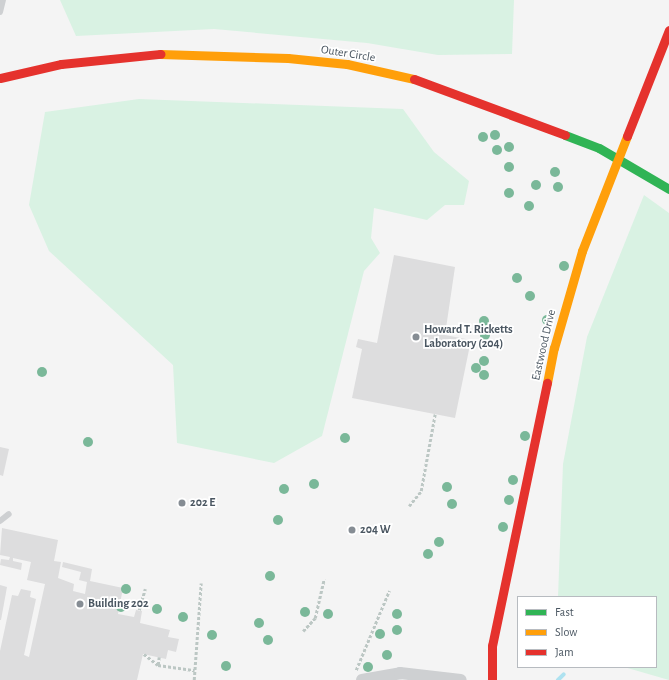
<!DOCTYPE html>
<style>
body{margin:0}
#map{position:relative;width:669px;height:680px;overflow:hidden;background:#f4f4f4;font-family:"Alegreya Sans",sans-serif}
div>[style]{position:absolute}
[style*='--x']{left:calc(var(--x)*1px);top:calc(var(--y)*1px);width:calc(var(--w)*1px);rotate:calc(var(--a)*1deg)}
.green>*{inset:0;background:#d9f2e3}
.stream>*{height:4px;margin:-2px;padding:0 2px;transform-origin:2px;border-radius:2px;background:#aee2f0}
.building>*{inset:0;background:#ddddde}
.path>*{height:2.5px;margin-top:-1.25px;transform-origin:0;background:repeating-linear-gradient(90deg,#bcc7c4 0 3px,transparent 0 5px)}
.lane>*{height:6px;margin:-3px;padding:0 3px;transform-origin:3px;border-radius:3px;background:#ced0d2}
.street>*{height:12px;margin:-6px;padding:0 6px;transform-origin:6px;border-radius:6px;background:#ced0d2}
.fast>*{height:9px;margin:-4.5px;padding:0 4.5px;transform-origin:4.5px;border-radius:4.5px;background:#30b455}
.slow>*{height:9px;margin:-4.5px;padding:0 4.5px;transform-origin:4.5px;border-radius:4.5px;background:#ff9f0a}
.jam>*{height:9px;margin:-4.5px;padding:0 4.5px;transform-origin:4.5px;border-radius:4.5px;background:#e5322d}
.trees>*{width:10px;height:10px;margin:-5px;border-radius:50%;background:#7ab899}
.dots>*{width:11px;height:11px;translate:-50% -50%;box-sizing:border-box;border:2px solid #fff;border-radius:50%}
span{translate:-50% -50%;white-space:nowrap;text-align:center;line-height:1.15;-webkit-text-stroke:3.5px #fff;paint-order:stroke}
.street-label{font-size:12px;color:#4a5661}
.poi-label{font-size:12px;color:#4a5661;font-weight:700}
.left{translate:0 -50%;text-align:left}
.legend{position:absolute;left:517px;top:596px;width:140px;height:72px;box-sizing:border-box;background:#fff;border:1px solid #b7bbc0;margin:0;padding:5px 7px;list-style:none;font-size:12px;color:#4a5661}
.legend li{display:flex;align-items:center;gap:8px;height:20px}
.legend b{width:20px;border:1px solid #b7bbc0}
</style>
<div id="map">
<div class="green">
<i style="clip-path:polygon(60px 0,514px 0,512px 54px,438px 55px,367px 43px,214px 29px,76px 36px)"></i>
<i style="clip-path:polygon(139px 99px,403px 109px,434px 152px,469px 181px,464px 205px,445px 205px,427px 220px,374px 208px,371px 238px,380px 253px,364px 271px,322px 436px,274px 463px,177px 443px,173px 365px,49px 251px,29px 205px,45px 112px)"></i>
<i style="clip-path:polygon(644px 195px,669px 213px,669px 680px,624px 667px,656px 667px,656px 597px,558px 597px,563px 464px,587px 337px)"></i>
</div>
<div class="stream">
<i style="--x:558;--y:680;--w:8;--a:-45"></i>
</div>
<div class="building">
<i style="clip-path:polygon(394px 255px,455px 267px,445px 335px,471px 340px,455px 418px,352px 398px,362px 349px,356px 347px,358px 339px,377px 343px)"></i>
<i style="clip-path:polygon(0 447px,9px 449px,3px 476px,0 475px)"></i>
<i style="clip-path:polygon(2px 528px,58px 540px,54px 561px,61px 562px,58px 578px,74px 584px,73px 591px,85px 594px,87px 582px,79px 580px,81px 572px,62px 567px,63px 562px,92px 569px,90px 581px,123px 588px,118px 614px,134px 617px,136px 610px,142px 611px,140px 623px,170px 630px,168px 637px,179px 639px,176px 652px,168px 650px,166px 659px,143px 654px,137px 680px,0 680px,0 651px,12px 595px,18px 596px,21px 589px,31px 591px,30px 597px,36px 599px,24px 655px,29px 657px,45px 584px,27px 580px,31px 562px,13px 558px,13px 561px,22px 563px,21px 570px,0 565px,1px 559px,9px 560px,10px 557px,0 555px)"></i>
<i style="clip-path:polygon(0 585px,7px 587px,1px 620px,0 620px)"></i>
</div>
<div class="path">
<i style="--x:409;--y:506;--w:19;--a:-51"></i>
<i style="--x:421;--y:491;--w:78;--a:-79.7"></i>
<i style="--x:139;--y:610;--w:22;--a:-74"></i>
<i style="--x:303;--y:631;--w:18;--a:-47"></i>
<i style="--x:315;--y:618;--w:40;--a:-77"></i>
<i style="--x:144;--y:654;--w:18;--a:38"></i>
<i style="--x:158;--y:665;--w:37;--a:8"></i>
<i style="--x:158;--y:665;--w:8;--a:-83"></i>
<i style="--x:356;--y:670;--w:86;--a:-67.3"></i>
<i style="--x:194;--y:680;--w:97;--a:-85.9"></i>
</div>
<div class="lane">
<i style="--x:0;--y:12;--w:12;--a:-76"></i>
<i style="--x:0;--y:521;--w:11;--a:-38"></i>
</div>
<div class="street">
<i style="--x:362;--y:680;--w:39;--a:-10"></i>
<i style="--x:400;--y:673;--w:61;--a:6.5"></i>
</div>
<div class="fast">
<i style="--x:565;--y:135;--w:36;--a:21"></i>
<i style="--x:599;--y:148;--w:81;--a:30.4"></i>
</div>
<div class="slow">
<i style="--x:160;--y:54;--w:128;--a:1.8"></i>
<i style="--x:288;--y:58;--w:59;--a:5.8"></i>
<i style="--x:347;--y:64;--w:69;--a:12.6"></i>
<i style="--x:547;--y:383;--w:36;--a:-79"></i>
<i style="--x:554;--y:348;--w:101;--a:-73.9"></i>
<i style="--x:582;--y:251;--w:123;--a:-68.6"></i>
</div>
<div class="jam">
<i style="--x:0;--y:78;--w:63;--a:-12.9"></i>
<i style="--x:61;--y:64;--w:100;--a:-5.8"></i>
<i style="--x:414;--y:79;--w:161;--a:20.3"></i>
<i style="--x:627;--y:136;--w:114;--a:-68.4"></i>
<i style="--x:492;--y:680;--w:34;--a:-90"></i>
<i style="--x:492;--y:646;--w:269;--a:-78.2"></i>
</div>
<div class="trees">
<i style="left:495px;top:135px"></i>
<i style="left:483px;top:137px"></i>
<i style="left:509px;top:147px"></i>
<i style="left:497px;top:150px"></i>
<i style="left:509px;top:167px"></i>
<i style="left:555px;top:172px"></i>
<i style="left:536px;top:185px"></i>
<i style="left:558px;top:187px"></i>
<i style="left:509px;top:193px"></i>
<i style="left:529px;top:206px"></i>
<i style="left:564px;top:266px"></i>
<i style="left:517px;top:278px"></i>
<i style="left:530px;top:296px"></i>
<i style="left:547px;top:320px"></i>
<i style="left:484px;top:321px"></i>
<i style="left:485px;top:335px"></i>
<i style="left:484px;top:361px"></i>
<i style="left:476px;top:368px"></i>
<i style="left:42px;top:372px"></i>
<i style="left:484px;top:375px"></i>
<i style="left:525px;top:436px"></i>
<i style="left:345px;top:438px"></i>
<i style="left:88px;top:442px"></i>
<i style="left:513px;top:480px"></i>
<i style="left:314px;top:484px"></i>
<i style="left:447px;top:487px"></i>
<i style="left:284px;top:489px"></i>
<i style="left:509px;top:500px"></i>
<i style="left:452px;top:504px"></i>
<i style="left:278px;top:520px"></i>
<i style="left:503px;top:527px"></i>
<i style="left:439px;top:542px"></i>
<i style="left:428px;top:554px"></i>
<i style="left:270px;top:576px"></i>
<i style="left:126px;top:589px"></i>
<i style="left:121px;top:607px"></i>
<i style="left:157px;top:609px"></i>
<i style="left:305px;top:612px"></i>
<i style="left:328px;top:614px"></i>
<i style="left:397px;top:614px"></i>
<i style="left:183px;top:617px"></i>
<i style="left:259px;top:623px"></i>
<i style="left:397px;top:630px"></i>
<i style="left:380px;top:634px"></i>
<i style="left:212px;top:635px"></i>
<i style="left:268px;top:640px"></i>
<i style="left:387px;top:655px"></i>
<i style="left:226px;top:666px"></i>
<i style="left:368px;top:667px"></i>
</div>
<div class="dots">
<i style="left:416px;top:337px;background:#868d94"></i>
<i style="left:182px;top:503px;background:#868d94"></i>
<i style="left:352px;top:530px;background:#868d94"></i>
<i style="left:80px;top:604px;background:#868d94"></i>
</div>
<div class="street-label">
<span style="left:348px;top:54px;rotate:9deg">Outer Circle</span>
<span style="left:544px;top:345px;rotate:-77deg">Eastwood Drive</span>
</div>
<div class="poi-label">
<span class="left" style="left:424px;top:337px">Howard T. Ricketts<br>Laboratory (204)</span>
<span class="left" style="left:190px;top:503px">202 E</span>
<span class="left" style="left:360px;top:530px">204 W</span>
<span class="left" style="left:88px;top:604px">Building 202</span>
</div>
<ul class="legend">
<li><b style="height:5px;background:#30b455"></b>Fast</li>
<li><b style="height:5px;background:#ff9f0a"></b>Slow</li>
<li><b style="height:5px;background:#e5322d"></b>Jam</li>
</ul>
</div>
